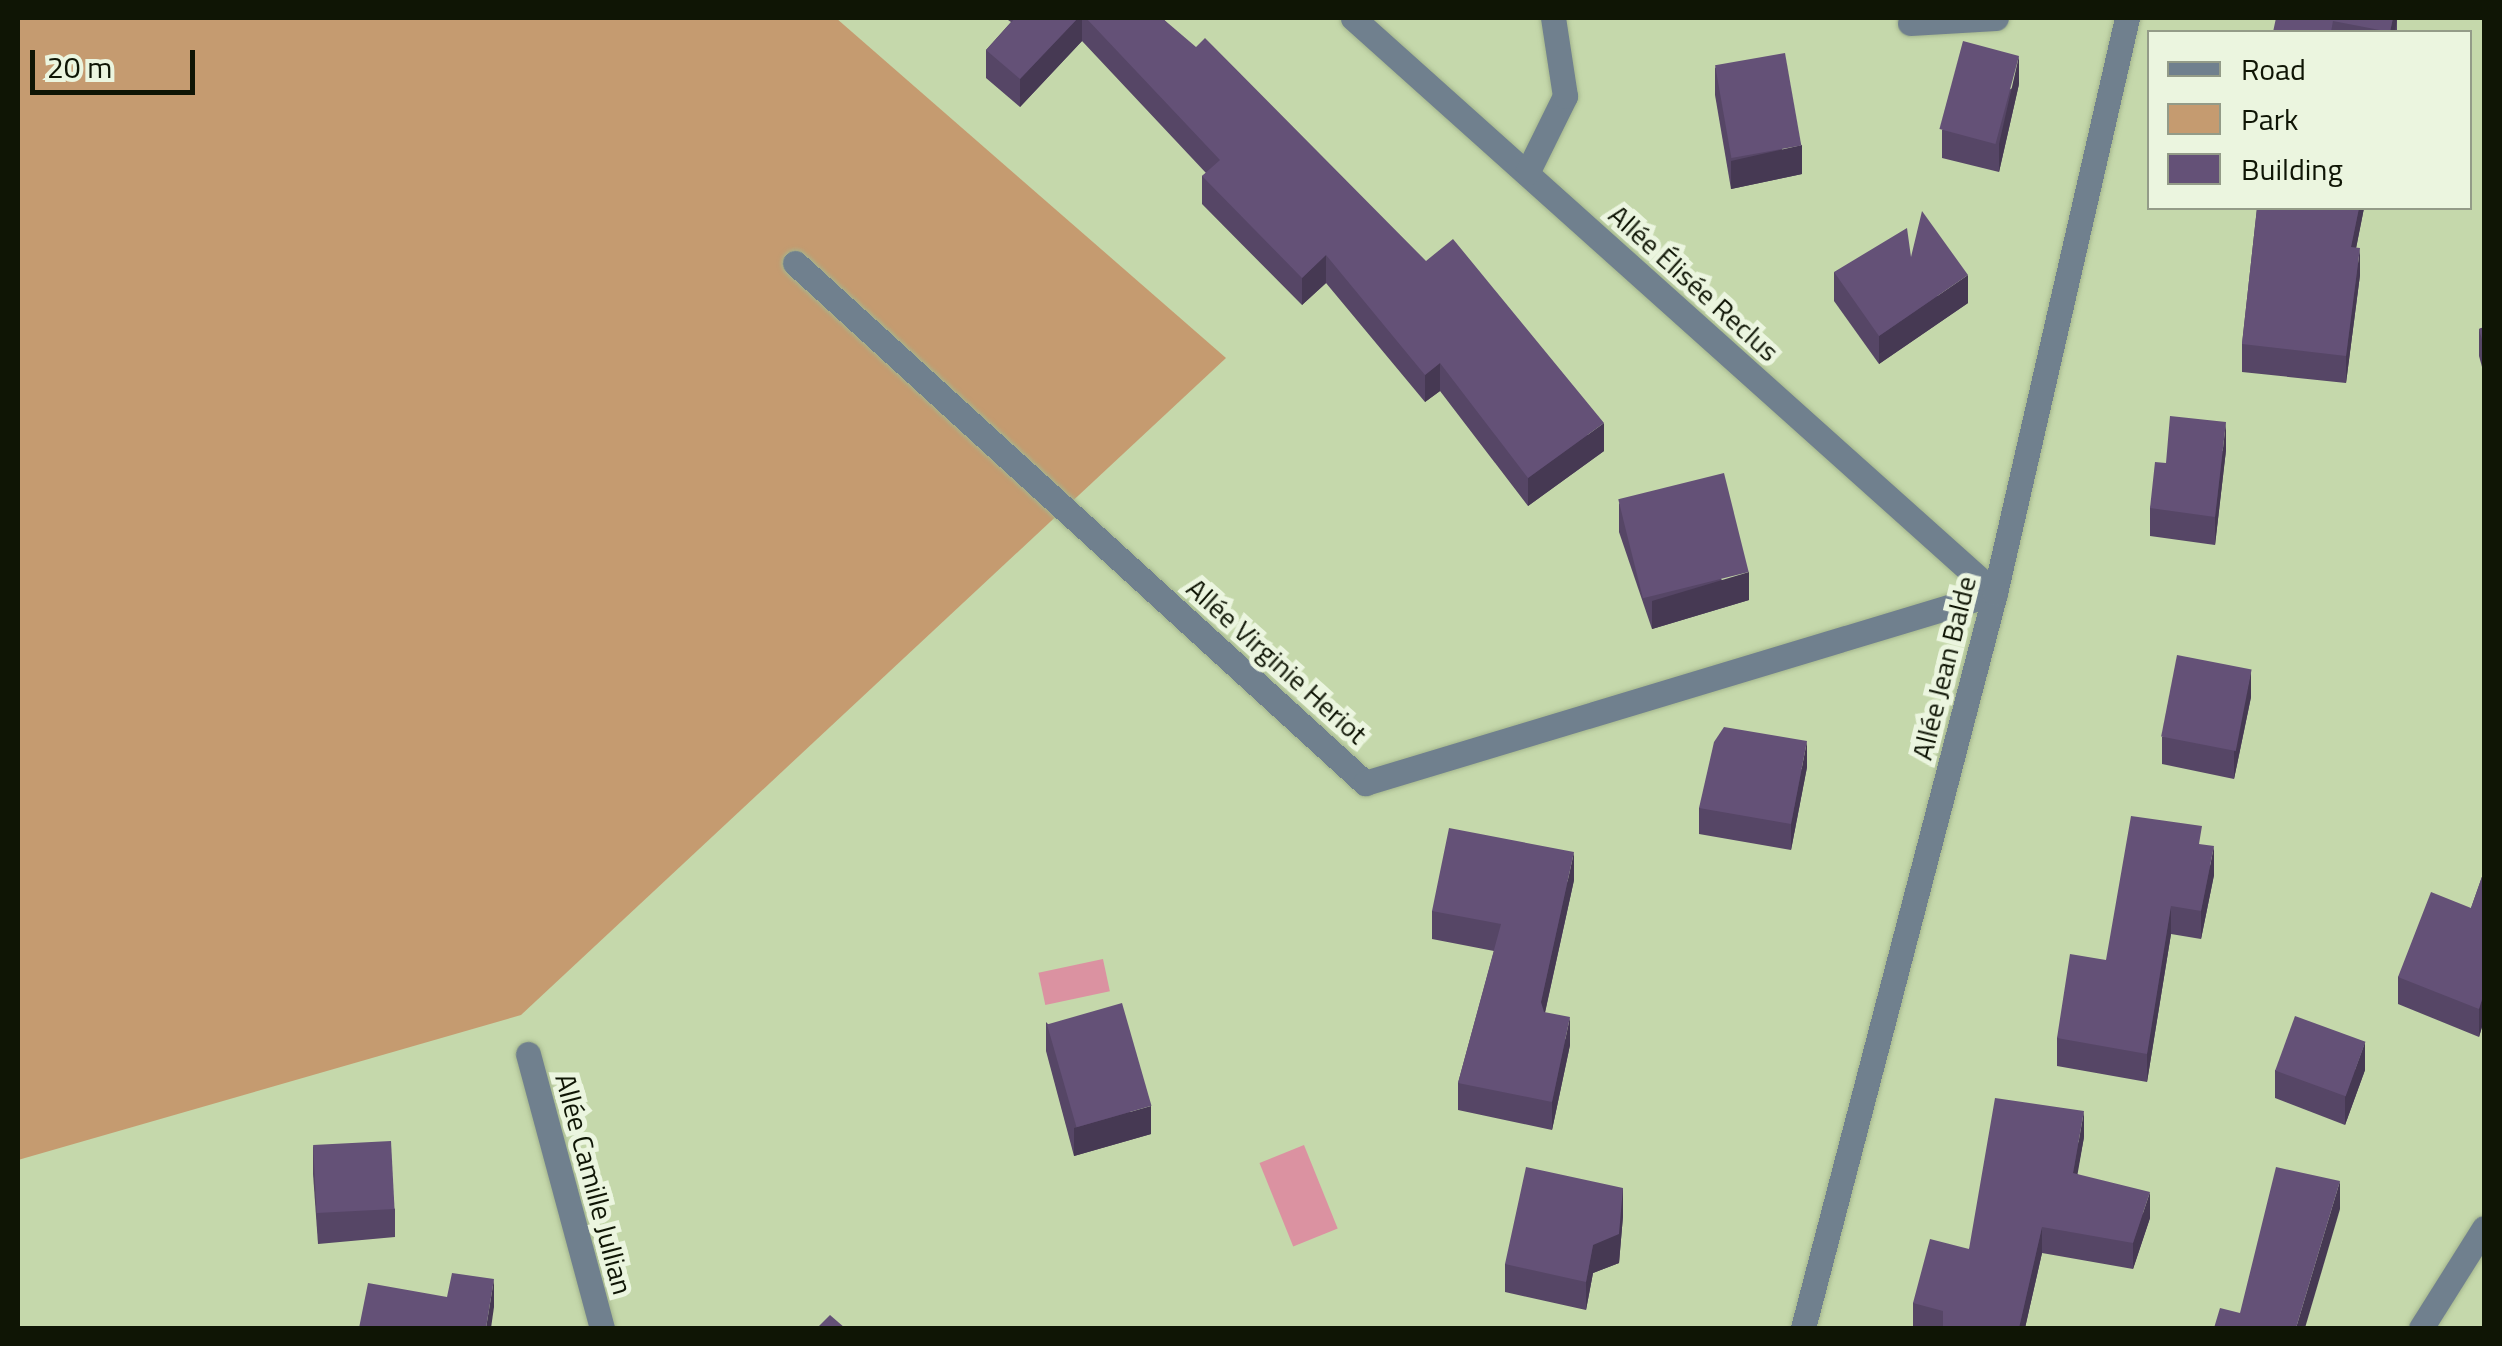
<!DOCTYPE html>
<meta charset="utf-8">
<style>
body{margin:0}
#map{position:relative;width:2502px;height:1346px;overflow:hidden;background:#c5d8ab;font-family:"Titillium Web",sans-serif}
div>[style]{position:absolute}
[style*='--x']{left:calc(var(--x)*1px);top:calc(var(--y)*1px);width:calc(var(--w)*1px);rotate:calc(var(--a)*1deg)}
.green>*{inset:0;background:#c59b70}
.water>*{inset:0;background:#db92a1;transform-origin:0 0}
.roads{filter:drop-shadow(0 0 2px #a4b58d) drop-shadow(0 0 2px #a4b58d)}
.service>*{height:25px;margin:-12.5px;padding:0 12.5px;transform-origin:12.5px;border-radius:12.5px;background:#70808e}
.minor>*{height:25px;margin:-12.5px;padding:0 12.5px;transform-origin:12.5px;border-radius:12.5px;background:#70808e}
.tertiary>*{height:25px;margin:-12.5px;padding:0 12.5px;transform-origin:12.5px;border-radius:12.5px;background:#70808e}
.wall>*{inset:0;background:#564666;transform-origin:0 0}
.shaded-wall>*{inset:0;background:#463953}
.building>*{inset:0;background:#645177;transform-origin:0 0}
span{translate:-50% -50%;white-space:nowrap;text-align:center;line-height:1.15;-webkit-text-stroke:10px #ebf5df;paint-order:stroke}
.street-label{font-size:28px;color:#0f1505}
.frame{position:absolute;inset:0;border:20px solid #0f1505;pointer-events:none}
.legend{position:absolute;left:2147px;top:30px;width:325px;height:180px;box-sizing:border-box;background:#ebf5df;border:2px solid #939b88;margin:0;padding:12px 18px;list-style:none;font-size:30px;color:#0f1505}
.legend li{display:flex;align-items:center;gap:20px;height:50px}
.legend b{width:50px;border:2px solid #939b88}
.scale{position:absolute;left:30px;top:50px;width:165px;height:45px;box-sizing:border-box;border:5px solid #0f1505;border-top:0;padding-left:12px;font-size:30px;line-height:35px;white-space:nowrap;color:#0f1505;-webkit-text-stroke:8px #ebf5df;paint-order:stroke}
</style>
<div id="map">
<div class="green">
<i style="clip-path:polygon(18px 18px,836px 18px,1226px 358px,521px 1015px,18px 1160px)"></i>
</div>
<div class="water">
<i style="left:1103px;top:959px;width:33px;height:66px;rotate:78deg"></i>
<i style="left:1304px;top:1145px;width:90px;height:48px;rotate:68deg"></i>
</div>
<div class="roads">
<div class="service">
<i style="--x:1910;--y:23;--w:86;--a:-3.3"></i>
<i style="--x:795;--y:263;--w:772;--a:42.37"></i>
<i style="--x:1365;--y:783;--w:658;--a:-16.78"></i>
</div>
<div class="minor">
<i style="--x:1353;--y:18;--w:862;--a:41.85"></i>
<i style="--x:1527;--y:173;--w:86;--a:-63.7"></i>
<i style="--x:1565;--y:96;--w:79;--a:-98.7"></i>
<i style="--x:528;--y:1054;--w:284;--a:74.9"></i>
<i style="--x:2421;--y:1328;--w:118;--a:-57.8"></i>
</div>
<div class="tertiary">
<i style="--x:1803;--y:1328;--w:760;--a:-75.36"></i>
<i style="--x:1995;--y:593;--w:590;--a:-77.07"></i>
</div>
</div>
<div class="wall">
<i style="clip-path:polygon(1005px 18px,1162px 18px,1604px 451px,1528px 506px,1440px 391px,1425px 402px,1326px 283px,1302px 305px,1202px 204px,1202px 176px,1206px 173px,1082px 41px,1020px 107px,986px 78px,986px 50px,1011px 22px)"></i>
<i style="left:2276px;top:18px;width:121px;height:14px"></i>
<i style="clip-path:polygon(1715px 67px,1802px 174px,1731px 189px,1715px 95px)"></i>
<i style="clip-path:polygon(2019px 84px,1999px 172px,1942px 158px,1942px 130px)"></i>
<i style="clip-path:polygon(2257px 208px,2364px 208px,2356px 248px,2360px 275px,2346px 383px,2242px 372px,2242px 344px)"></i>
<i style="clip-path:polygon(1834px 272px,1968px 303px,1879px 364px,1834px 301px)"></i>
<i style="clip-path:polygon(2484px 327px,2484px 374px,2479px 356px,2479px 329px)"></i>
<i style="clip-path:polygon(2226px 450px,2215px 545px,2150px 536px,2150px 508px,2166px 463px)"></i>
<i style="clip-path:polygon(1619px 503px,1749px 600px,1652px 629px,1619px 532px)"></i>
<i style="clip-path:polygon(2251px 697px,2234px 779px,2162px 764px,2162px 737px)"></i>
<i style="clip-path:polygon(1807px 767px,1791px 850px,1699px 834px,1699px 808px)"></i>
<i style="clip-path:polygon(2202px 845px,2214px 875px,2201px 939px,2171px 934px,2147px 1082px,2057px 1066px,2057px 1038px,2106px 960px)"></i>
<i style="clip-path:polygon(2484px 871px,2484px 1020px,2479px 1037px,2398px 1004px,2398px 977px,2471px 908px)"></i>
<i style="clip-path:polygon(1574px 880px,1545px 1013px,1570px 1045px,1552px 1130px,1458px 1110px,1458px 1083px,1494px 951px,1432px 939px,1432px 911px)"></i>
<i style="clip-path:polygon(1046px 1022px,1151px 1134px,1074px 1156px,1046px 1051px)"></i>
<i style="clip-path:polygon(2275px 1070px,2365px 1070px,2345px 1125px,2275px 1098px)"></i>
<i style="clip-path:polygon(2084px 1137px,2077px 1174px,2150px 1218px,2133px 1269px,2042px 1253px,2025px 1328px,1913px 1328px,1913px 1303px)"></i>
<i style="clip-path:polygon(313px 1146px,395px 1209px,395px 1237px,318px 1244px,313px 1174px)"></i>
<i style="clip-path:polygon(1623px 1216px,1619px 1263px,1593px 1273px,1586px 1310px,1505px 1292px,1505px 1264px)"></i>
</div>
<div class="shaded-wall">
<i style="clip-path:polygon(1078px 18px,1082px 18px,1082px 41px,1020px 107px,1020px 79px)"></i>
<i style="clip-path:polygon(2393px 18px,2397px 18px,2395px 32px,2390px 32px)"></i>
<i style="clip-path:polygon(2019px 56px,2019px 84px,1999px 172px,1999px 144px)"></i>
<i style="clip-path:polygon(1802px 145px,1802px 174px,1731px 189px,1731px 161px)"></i>
<i style="clip-path:polygon(2359px 208px,2364px 208px,2351px 274px,2351px 247px)"></i>
<i style="clip-path:polygon(2360px 248px,2360px 275px,2346px 383px,2346px 356px)"></i>
<i style="clip-path:polygon(1326px 255px,1326px 283px,1302px 305px,1302px 278px)"></i>
<i style="clip-path:polygon(1968px 275px,1968px 303px,1879px 364px,1879px 336px)"></i>
<i style="clip-path:polygon(1440px 363px,1440px 391px,1425px 402px,1425px 375px)"></i>
<i style="clip-path:polygon(2226px 422px,2226px 450px,2215px 545px,2215px 517px)"></i>
<i style="clip-path:polygon(1604px 423px,1604px 451px,1528px 506px,1528px 478px)"></i>
<i style="clip-path:polygon(1749px 572px,1749px 600px,1652px 629px,1652px 601px)"></i>
<i style="clip-path:polygon(2251px 670px,2251px 697px,2234px 779px,2234px 752px)"></i>
<i style="clip-path:polygon(1807px 741px,1807px 767px,1791px 850px,1791px 824px)"></i>
<i style="clip-path:polygon(2214px 846px,2214px 875px,2201px 939px,2201px 911px)"></i>
<i style="clip-path:polygon(1574px 852px,1574px 880px,1541px 1030px,1541px 1002px)"></i>
<i style="clip-path:polygon(2171px 906px,2171px 934px,2147px 1082px,2147px 1054px)"></i>
<i style="clip-path:polygon(2484px 993px,2484px 1020px,2479px 1037px,2479px 1009px)"></i>
<i style="clip-path:polygon(1570px 1017px,1570px 1045px,1552px 1130px,1552px 1102px)"></i>
<i style="clip-path:polygon(2365px 1042px,2365px 1070px,2345px 1125px,2345px 1097px)"></i>
<i style="clip-path:polygon(1151px 1106px,1151px 1134px,1074px 1156px,1074px 1128px)"></i>
<i style="clip-path:polygon(2084px 1111px,2084px 1137px,2073px 1200px,2073px 1173px)"></i>
<i style="clip-path:polygon(2340px 1181px,2340px 1209px,2305px 1328px,2296px 1328px)"></i>
<i style="clip-path:polygon(1623px 1188px,1623px 1216px,1619px 1263px,1593px 1273px,1586px 1310px,1586px 1282px,1593px 1245px)"></i>
<i style="clip-path:polygon(2150px 1192px,2150px 1218px,2133px 1269px,2133px 1243px)"></i>
<i style="clip-path:polygon(2042px 1227px,2042px 1253px,2025px 1328px,2019px 1328px)"></i>
<i style="clip-path:polygon(494px 1279px,494px 1307px,491px 1328px,486px 1328px)"></i>
</div>
<div class="building">
<i style="clip-path:polygon(1015px 18px,1078px 18px,1020px 79px,986px 50px)"></i>
<i style="clip-path:polygon(1086px 18px,1162px 18px,1196px 47px,1205px 38px,1426px 261px,1453px 239px,1604px 423px,1528px 478px,1440px 363px,1425px 375px,1326px 255px,1302px 278px,1202px 176px,1220px 160px)"></i>
<i style="clip-path:polygon(2276px 18px,2393px 18px,2390px 32px,2333px 21px,2331px 32px,2273px 32px)"></i>
<i style="left:1963px;top:41px;width:58px;height:91px;rotate:15deg"></i>
<i style="left:1785px;top:53px;width:94px;height:71px;rotate:80deg"></i>
<i style="clip-path:polygon(2257px 208px,2359px 208px,2351px 247px,2360px 248px,2346px 356px,2242px 344px)"></i>
<i style="clip-path:polygon(1922px 211px,1968px 275px,1879px 336px,1834px 272px,1907px 228px,1911px 257px)"></i>
<i style="clip-path:polygon(2484px 327px,2484px 347px,2479px 329px)"></i>
<i style="clip-path:polygon(2170px 416px,2226px 422px,2215px 517px,2150px 508px,2155px 462px,2166px 463px)"></i>
<i style="left:1724px;top:473px;width:102px;height:109px;rotate:76deg"></i>
<i style="left:2177px;top:655px;width:76px;height:83px;rotate:11deg"></i>
<i style="clip-path:polygon(1724px 727px,1807px 741px,1791px 824px,1699px 808px,1714px 742px)"></i>
<i style="clip-path:polygon(2131px 816px,2202px 826px,2199px 844px,2214px 846px,2201px 911px,2171px 906px,2147px 1054px,2057px 1038px,2070px 954px,2106px 960px)"></i>
<i style="clip-path:polygon(1449px 828px,1574px 852px,1541px 1002px,1544px 1012px,1570px 1017px,1552px 1102px,1458px 1083px,1501px 924px,1432px 911px)"></i>
<i style="clip-path:polygon(2484px 871px,2484px 993px,2479px 1009px,2398px 977px,2431px 892px,2471px 908px)"></i>
<i style="left:1122px;top:1003px;width:107px;height:78px;rotate:74deg"></i>
<i style="left:2295px;top:1016px;width:75px;height:58px;rotate:20deg"></i>
<i style="clip-path:polygon(1995px 1098px,2084px 1111px,2073px 1173px,2150px 1192px,2133px 1243px,2042px 1227px,2019px 1328px,1943px 1328px,1943px 1311px,1913px 1303px,1930px 1239px,1969px 1249px)"></i>
<i style="left:391px;top:1141px;width:68px;height:78px;rotate:87deg"></i>
<i style="clip-path:polygon(1526px 1167px,1623px 1188px,1619px 1234px,1593px 1245px,1586px 1282px,1505px 1264px)"></i>
<i style="clip-path:polygon(2276px 1167px,2340px 1181px,2296px 1328px,2214px 1328px,2220px 1308px,2240px 1313px)"></i>
<i style="clip-path:polygon(452px 1273px,494px 1279px,486px 1328px,359px 1328px,368px 1283px,447px 1297px)"></i>
<i style="clip-path:polygon(830px 1315px,845px 1328px,817px 1328px)"></i>
</div>
<div class="street-label">
<span style="left:1694px;top:283px;rotate:42deg">Allée Élisée Reclus</span>
<span style="left:1277px;top:661px;rotate:42deg">Allée Virginie Heriot</span>
<span style="left:1944px;top:668px;rotate:-76deg">Allée Jean Balde</span>
<span style="left:594px;top:1184px;rotate:75deg">Allée Camille Jullian</span>
</div>
<div class="frame"></div>
<ul class="legend">
<li><b style="height:12px;background:#70808e"></b>Road</li>
<li><b style="height:28px;background:#c59b70"></b>Park</li>
<li><b style="height:28px;background:#645177"></b>Building</li>
</ul>
<div class="scale">20 m</div>
</div>
